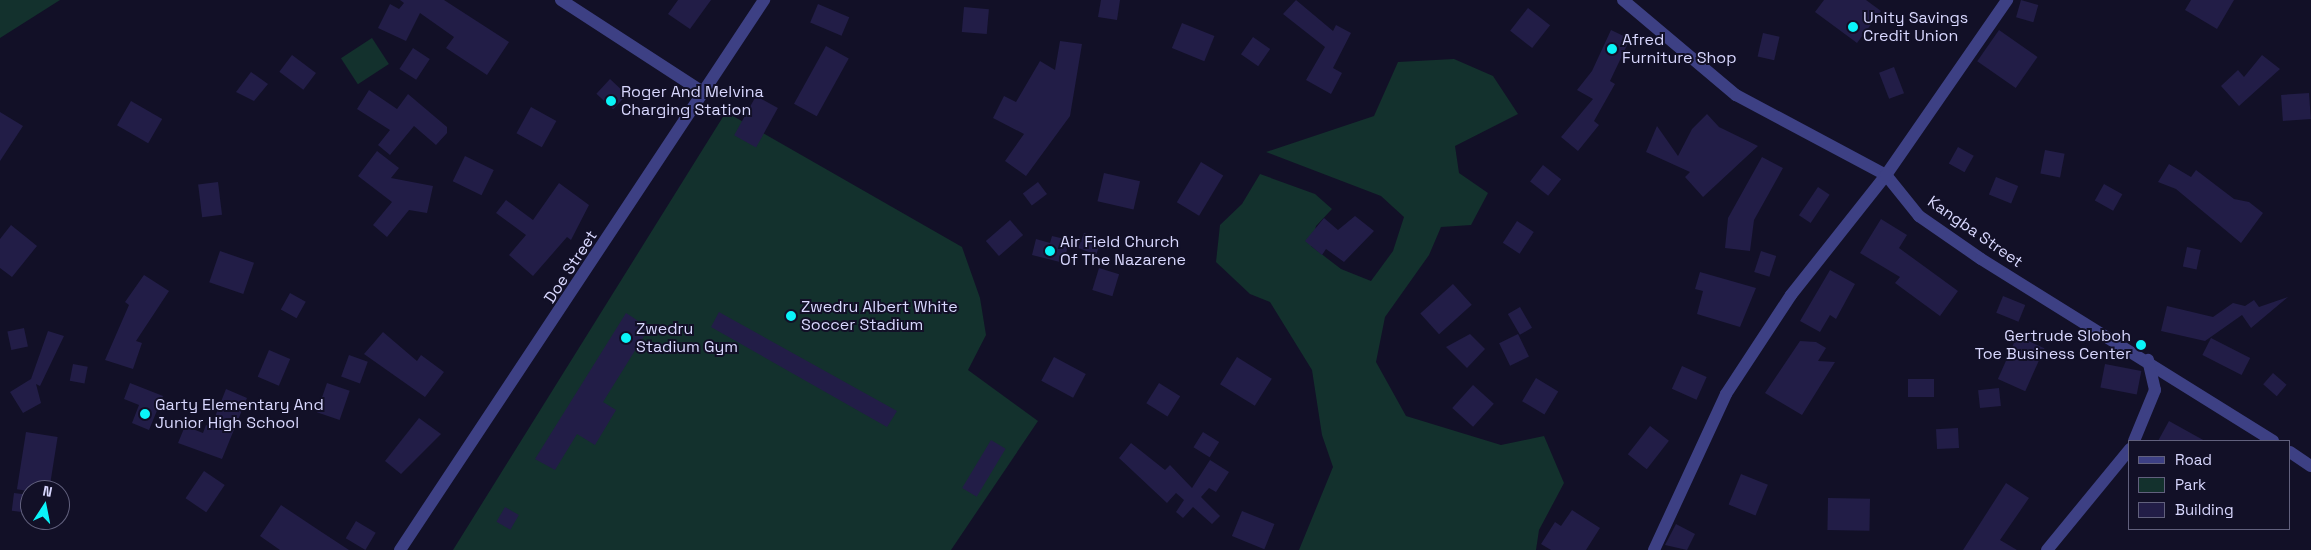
<!DOCTYPE html>
<style>
body{margin:0}
#map{position:relative;width:2311px;height:550px;overflow:hidden;background:#121027;font-family:"Space Grotesk",sans-serif}
div>[style]{position:absolute}
[style*='--x']{left:calc(var(--x)*1px);top:calc(var(--y)*1px);width:calc(var(--w)*1px);rotate:calc(var(--a)*1deg)}
.green>*{inset:0;background:#13312d;transform-origin:0 0}
.building>*{inset:0;background:#221d47;transform-origin:0 0}
.street>*{height:12px;margin:-6px;padding:0 6px;transform-origin:6px;border-radius:6px;background:#3d4084}
.dots>*{width:14px;height:14px;translate:-50% -50%;box-sizing:border-box;border:2px solid #121027;border-radius:50%}
span{translate:-50% -50%;white-space:nowrap;text-align:center;line-height:1.15;-webkit-text-stroke:4px #121027;paint-order:stroke}
.poi-label{font-size:16px;color:#d8d7fe}
.left{translate:0 -50%;text-align:left}
.right{translate:-100% -50%;text-align:right}
.street-label{font-size:16px;color:#d8d7fe}
.legend{position:absolute;left:2128px;top:440px;width:162px;height:90px;box-sizing:border-box;background:#121027;border:1px solid #61607d;margin:0;padding:6px 9px;list-style:none;font-size:15px;color:#d8d7fe}
.legend li{display:flex;align-items:center;gap:10px;height:25px}
.legend b{width:25px;border:1px solid #61607d}
.north{position:absolute;left:20px;top:480px;width:50px;height:50px;box-sizing:border-box;background:#121027;border:1px solid #61607d;border-radius:50%;rotate:11deg;font-size:14px;font-weight:700;line-height:20px;text-align:center;color:#d8d7fe}
.north::after{content:'';display:block;margin:auto;width:18px;height:22px;background:#0af4f8;clip-path:polygon(50% 0,100% 100%,50% 72%,0 100%)}
</style>
<div id="map">
<div class="green">
<i style="clip-path:polygon(0 0,60px 0,0 38px)"></i>
<i style="left:372px;top:38px;width:31px;height:37px;rotate:57deg"></i>
<i style="clip-path:polygon(1454px 59px,1493px 76px,1518px 114px,1455px 146px,1459px 173px,1488px 193px,1471px 225px,1441px 227px,1429px 255px,1385px 317px,1376px 362px,1406px 416px,1501px 445px,1544px 436px,1564px 483px,1539px 530px,1536px 550px,1299px 550px,1333px 467px,1322px 435px,1312px 370px,1270px 302px,1250px 294px,1216px 262px,1220px 225px,1242px 204px,1260px 174px,1315px 194px,1332px 209px,1316px 226px,1311px 246px,1341px 269px,1371px 281px,1393px 251px,1404px 217px,1381px 196px,1266px 152px,1374px 116px,1398px 62px)"></i>
<i style="clip-path:polygon(726px 112px,962px 247px,980px 298px,986px 335px,968px 370px,1038px 421px,951px 550px,453px 550px)"></i>
</div>
<div class="building">
<i style="clip-path:polygon(400px 0,444px 0,509px 42px,487px 75px,446px 48px,454px 37px,420px 13px,406px 41px,378px 28px,390px 4px,399px 9px,404px 3px)"></i>
<i style="clip-path:polygon(678px 0,711px 0,690px 29px,668px 14px)"></i>
<i style="clip-path:polygon(1101px 0,1120px 0,1117px 20px,1098px 17px)"></i>
<i style="clip-path:polygon(1296px 0,1333px 31px,1336px 25px,1351px 33px,1333px 68px,1342px 73px,1331px 94px,1306px 80px,1325px 47px,1283px 14px)"></i>
<i style="clip-path:polygon(1824px 0,1866px 0,1881px 11px,1857px 43px,1815px 12px)"></i>
<i style="left:2021px;top:0;width:18px;height:18px;rotate:16deg"></i>
<i style="clip-path:polygon(2191px 0,2234px 0,2217px 29px,2185px 10px)"></i>
<i style="left:818px;top:4px;width:34px;height:20px;rotate:23deg"></i>
<i style="left:964px;top:7px;width:25px;height:25px;rotate:5deg"></i>
<i style="left:1528px;top:8px;width:28px;height:29px;rotate:38deg"></i>
<i style="left:1182px;top:23px;width:35px;height:27px;rotate:22deg"></i>
<i style="clip-path:polygon(1611px 30px,1630px 39px,1610px 81px,1615px 84px,1594px 121px,1599px 125px,1578px 151px,1561px 137px,1593px 99px,1577px 90px,1592px 71px)"></i>
<i style="left:1999px;top:30px;width:47px;height:38px;rotate:35deg"></i>
<i style="left:1763px;top:33px;width:17px;height:24px;rotate:13deg"></i>
<i style="left:1253px;top:37px;width:21px;height:21px;rotate:35deg"></i>
<i style="clip-path:polygon(1060px 41px,1082px 44px,1070px 116px,1026px 176px,1005px 161px,1024px 134px,993px 118px,1004px 96px,1016px 102px,1040px 61px,1055px 70px)"></i>
<i style="left:826px;top:46px;width:26px;height:66px;rotate:29deg"></i>
<i style="left:413px;top:48px;width:20px;height:25px;rotate:33deg"></i>
<i style="left:292px;top:55px;width:30px;height:21px;rotate:37deg"></i>
<i style="clip-path:polygon(2262px 55px,2280px 69px,2239px 106px,2221px 86px,2238px 70px,2244px 77px)"></i>
<i style="left:1894px;top:67px;width:28px;height:16px;rotate:69deg"></i>
<i style="clip-path:polygon(251px 72px,268px 84px,254px 101px,236px 92px)"></i>
<i style="left:610px;top:79px;width:23px;height:20px;rotate:43deg"></i>
<i style="clip-path:polygon(369px 90px,397px 109px,408px 94px,447px 127px,447px 133px,436px 145px,414px 126px,390px 155px,378px 145px,390px 130px,357px 109px)"></i>
<i style="left:2309px;top:93px;width:26px;height:28px;rotate:86deg"></i>
<i style="left:756px;top:96px;width:25px;height:45px;rotate:29deg"></i>
<i style="left:131px;top:101px;width:36px;height:28px;rotate:30deg"></i>
<i style="left:531px;top:107px;width:29px;height:30px;rotate:29deg"></i>
<i style="clip-path:polygon(0 112px,23px 126px,0 161px)"></i>
<i style="clip-path:polygon(1707px 114px,1719px 127px,1758px 146px,1703px 197px,1685px 177px,1690px 172px,1646px 152px,1657px 126px,1678px 156px,1692px 129px)"></i>
<i style="left:1958px;top:147px;width:18px;height:19px;rotate:29deg"></i>
<i style="left:2045px;top:150px;width:20px;height:24px;rotate:11deg"></i>
<i style="clip-path:polygon(377px 151px,399px 168px,391px 178px,433px 186px,427px 213px,409px 210px,387px 237px,373px 225px,392px 202px,358px 176px)"></i>
<i style="left:465px;top:156px;width:32px;height:28px;rotate:26deg"></i>
<i style="clip-path:polygon(1762px 157px,1783px 168px,1754px 220px,1750px 251px,1725px 248px,1728px 218px)"></i>
<i style="left:1201px;top:162px;width:26px;height:47px;rotate:31deg"></i>
<i style="clip-path:polygon(2169px 164px,2191px 177px,2196px 170px,2234px 199px,2249px 202px,2263px 213px,2241px 243px,2176px 189px,2158px 182px)"></i>
<i style="left:1543px;top:165px;width:23px;height:21px;rotate:38deg"></i>
<i style="left:1104px;top:173px;width:37px;height:29px;rotate:13deg"></i>
<i style="left:1996px;top:177px;width:24px;height:19px;rotate:22deg"></i>
<i style="left:218px;top:182px;width:33px;height:20px;rotate:83deg"></i>
<i style="left:1038px;top:182px;width:15px;height:19px;rotate:53deg"></i>
<i style="clip-path:polygon(559px 183px,589px 205px,571px 240px,567px 237px,533px 276px,509px 255px,526px 235px,496px 213px,506px 200px,533px 220px)"></i>
<i style="left:2104px;top:184px;width:21px;height:19px;rotate:29deg"></i>
<i style="left:1818px;top:187px;width:14px;height:34px;rotate:34deg"></i>
<i style="clip-path:polygon(1355px 216px,1374px 231px,1344px 262px,1326px 249px,1322px 255px,1305px 241px,1324px 218px,1338px 230px)"></i>
<i style="clip-path:polygon(1881px 219px,1907px 235px,1899px 248px,1958px 291px,1940px 316px,1895px 283px,1900px 277px,1860px 253px)"></i>
<i style="left:1010px;top:220px;width:20px;height:32px;rotate:49deg"></i>
<i style="left:1517px;top:221px;width:20px;height:26px;rotate:33deg"></i>
<i style="clip-path:polygon(11px 225px,37px 246px,12px 277px,0 268px,0 239px)"></i>
<i style="left:1084px;top:233px;width:19px;height:16px;rotate:21deg"></i>
<i style="clip-path:polygon(1052px 236px,1069px 240px,1064px 263px,1032px 255px,1036px 239px,1050px 243px)"></i>
<i style="left:2187px;top:247px;width:14px;height:20px;rotate:12deg"></i>
<i style="left:220px;top:251px;width:36px;height:33px;rotate:19deg"></i>
<i style="left:1761px;top:251px;width:16px;height:22px;rotate:18deg"></i>
<i style="left:1099px;top:268px;width:21px;height:23px;rotate:17deg"></i>
<i style="clip-path:polygon(1830px 270px,1855px 284px,1836px 319px,1830px 315px,1820px 332px,1800px 321px)"></i>
<i style="clip-path:polygon(1700px 272px,1756px 288px,1740px 327px,1697px 314px,1703px 291px,1695px 289px)"></i>
<i style="clip-path:polygon(144px 275px,169px 291px,136px 341px,142px 343px,133px 369px,105px 360px,129px 305px,125px 302px)"></i>
<i style="left:1453px;top:284px;width:28px;height:44px;rotate:48deg"></i>
<i style="left:290px;top:293px;width:18px;height:19px;rotate:29deg"></i>
<i style="left:2003px;top:296px;width:24px;height:18px;rotate:22deg"></i>
<i style="clip-path:polygon(2288px 297px,2251px 328px,2242px 315px,2205px 341px,2161px 331px,2167px 306px,2213px 317px,2233px 303px,2245px 306px,2254px 300px,2259px 307px)"></i>
<i style="left:1520px;top:307px;width:24px;height:14px;rotate:60deg"></i>
<i style="clip-path:polygon(719px 312px,726px 316px,897px 411px,887px 427px,711px 327px)"></i>
<i style="clip-path:polygon(626px 313px,649px 328px,603px 402px,616px 410px,595px 445px,577px 434px,555px 470px,535px 459px)"></i>
<i style="left:24px;top:328px;width:19px;height:17px;rotate:78deg"></i>
<i style="clip-path:polygon(48px 331px,64px 336px,40px 386px,36px 384px,41px 403px,23px 413px,10px 392px,31px 379px)"></i>
<i style="clip-path:polygon(383px 332px,417px 361px,421px 355px,444px 372px,425px 397px,364px 354px)"></i>
<i style="clip-path:polygon(1470px 334px,1485px 349px,1467px 368px,1446px 347px)"></i>
<i style="left:1518px;top:334px;width:25px;height:21px;rotate:64deg"></i>
<i style="left:2017px;top:336px;width:30px;height:47px;rotate:24deg"></i>
<i style="left:2211px;top:338px;width:44px;height:19px;rotate:27deg"></i>
<i style="clip-path:polygon(1800px 341px,1816px 342px,1826px 348px,1818px 361px,1835px 362px,1802px 415px,1765px 393px)"></i>
<i style="left:269px;top:350px;width:23px;height:29px;rotate:23deg"></i>
<i style="left:349px;top:355px;width:20px;height:23px;rotate:20deg"></i>
<i style="left:1054px;top:357px;width:36px;height:27px;rotate:28deg"></i>
<i style="left:1237px;top:357px;width:41px;height:32px;rotate:32deg"></i>
<i style="left:73px;top:364px;width:15px;height:17px;rotate:11deg"></i>
<i style="left:2105px;top:364px;width:37px;height:24px;rotate:11deg"></i>
<i style="left:1682px;top:366px;width:27px;height:25px;rotate:24deg"></i>
<i style="left:2273px;top:373px;width:18px;height:15px;rotate:41deg"></i>
<i style="left:1536px;top:378px;width:26px;height:27px;rotate:31deg"></i>
<i style="left:1908px;top:379px;width:26px;height:18px"></i>
<i style="clip-path:polygon(130px 383px,163px 396px,149px 430px,132px 423px,139px 405px,124px 399px)"></i>
<i style="left:327px;top:383px;width:24px;height:31px;rotate:19deg"></i>
<i style="left:1159px;top:383px;width:25px;height:24px;rotate:32deg"></i>
<i style="left:1473px;top:385px;width:28px;height:31px;rotate:42deg"></i>
<i style="left:1999px;top:388px;width:18px;height:21px;rotate:84deg"></i>
<i style="clip-path:polygon(226px 389px,247px 398px,222px 459px,178px 443px,185px 426px,203px 433px,206px 425px,211px 427px)"></i>
<i style="clip-path:polygon(419px 418px,441px 434px,401px 474px,385px 461px)"></i>
<i style="clip-path:polygon(2169px 421px,2205px 441px,2158px 441px)"></i>
<i style="left:1650px;top:426px;width:24px;height:36px;rotate:38deg"></i>
<i style="left:1958px;top:428px;width:20px;height:22px;rotate:87deg"></i>
<i style="left:26px;top:432px;width:32px;height:58px;rotate:9deg"></i>
<i style="left:1203px;top:432px;width:19px;height:18px;rotate:32deg"></i>
<i style="left:991px;top:440px;width:17px;height:56px;rotate:31deg"></i>
<i style="clip-path:polygon(1131px 443px,1165px 470px,1170px 465px,1192px 488px,1210px 460px,1229px 472px,1216px 492px,1209px 488px,1201px 497px,1220px 516px,1212px 524px,1193px 507px,1183px 518px,1176px 512px,1184px 500px,1176px 493px,1167px 503px,1119px 458px)"></i>
<i style="left:204px;top:471px;width:25px;height:33px;rotate:34deg"></i>
<i style="left:1741px;top:474px;width:29px;height:33px;rotate:22deg"></i>
<i style="clip-path:polygon(2006px 483px,2029px 498px,2000px 540px,2017px 550px,1963px 550px)"></i>
<i style="left:14px;top:493px;width:16px;height:18px;rotate:7deg"></i>
<i style="left:1828px;top:498px;width:42px;height:32px;rotate:1deg"></i>
<i style="clip-path:polygon(281px 505px,320px 531px,349px 550px,280px 550px,260px 536px)"></i>
<i style="left:505px;top:507px;width:16px;height:17px;rotate:30deg"></i>
<i style="clip-path:polygon(1572px 510px,1600px 528px,1586px 550px,1551px 550px,1541px 544px,1555px 522px,1561px 526px)"></i>
<i style="left:1242px;top:511px;width:35px;height:27px;rotate:22deg"></i>
<i style="left:356px;top:521px;width:23px;height:20px;rotate:31deg"></i>
<i style="clip-path:polygon(1676px 524px,1695px 534px,1687px 550px,1665px 545px)"></i>
</div>
<div class="street">
<i style="--x:561;--y:0;--w:171;--a:33"></i>
<i style="--x:1623;--y:0;--w:148;--a:40.1"></i>
<i style="--x:1736;--y:95;--w:170;--a:28.1"></i>
<i style="--x:1886;--y:175;--w:53;--a:51.2"></i>
<i style="--x:1919;--y:216;--w:75;--a:34.7"></i>
<i style="--x:1981;--y:259;--w:344;--a:31.9"></i>
<i style="--x:2134;--y:441;--w:55;--a:-67.6"></i>
<i style="--x:2155;--y:390;--w:31;--a:-103"></i>
<i style="--x:2290;--y:452;--w:25;--a:34"></i>
<i style="--x:400;--y:550;--w:660;--a:-56.5"></i>
<i style="--x:1654;--y:550;--w:172;--a:-65.2"></i>
<i style="--x:1726;--y:394;--w:118;--a:-56.7"></i>
<i style="--x:1791;--y:295;--w:153;--a:-51.6"></i>
<i style="--x:1886;--y:175;--w:213;--a:-55.3"></i>
<i style="--x:2047;--y:550;--w:131;--a:-50.6"></i>
</div>
<div class="dots">
<i style="left:1853px;top:27px;background:#0af4f8"></i>
<i style="left:1612px;top:49px;background:#0af4f8"></i>
<i style="left:611px;top:101px;background:#0af4f8"></i>
<i style="left:1050px;top:251px;background:#0af4f8"></i>
<i style="left:791px;top:316px;background:#0af4f8"></i>
<i style="left:626px;top:338px;background:#0af4f8"></i>
<i style="left:2141px;top:345px;background:#0af4f8"></i>
<i style="left:145px;top:414px;background:#0af4f8"></i>
</div>
<div class="poi-label">
<span class="left" style="left:1863px;top:27px">Unity Savings<br>Credit Union</span>
<span class="left" style="left:1622px;top:49px">Afred<br>Furniture Shop</span>
<span class="left" style="left:621px;top:101px">Roger And Melvina<br>Charging Station</span>
<span class="left" style="left:1060px;top:251px">Air Field Church<br>Of The Nazarene</span>
<span class="left" style="left:801px;top:316px">Zwedru Albert White<br>Soccer Stadium</span>
<span class="left" style="left:636px;top:338px">Zwedru<br>Stadium Gym</span>
<span class="right" style="left:2131px;top:345px">Gertrude Sloboh<br>Toe Business Center</span>
<span class="left" style="left:155px;top:414px">Garty Elementary And<br>Junior High School</span>
</div>
<div class="street-label">
<span style="left:1975px;top:232px;rotate:35deg">Kangba Street</span>
<span style="left:571px;top:267px;rotate:-57deg">Doe Street</span>
</div>
<ul class="legend">
<li><b style="height:6px;background:#3d4084"></b>Road</li>
<li><b style="height:14px;background:#13312d"></b>Park</li>
<li><b style="height:14px;background:#221d47"></b>Building</li>
</ul>
<div class="north">N</div>
</div>
